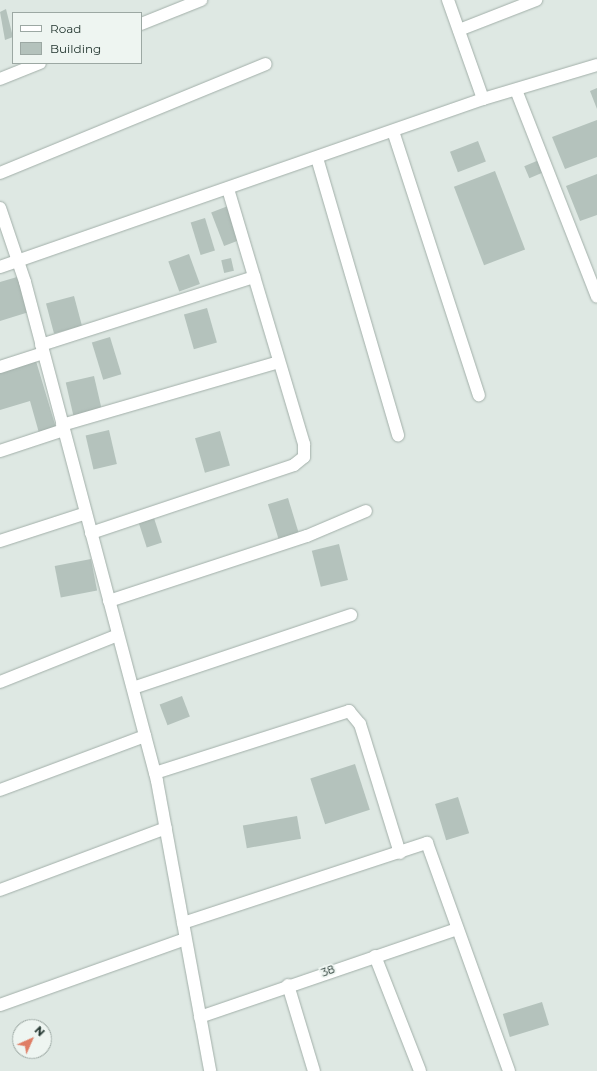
<!DOCTYPE html>
<style>
body{margin:0}
#map{position:relative;width:597px;height:1071px;overflow:hidden;background:#dee8e3;font-family:Montserrat,sans-serif}
div>[style]{position:absolute}
[style*='--x']{left:calc(var(--x)*1px);top:calc(var(--y)*1px);width:calc(var(--w)*1px);rotate:calc(var(--a)*1deg)}
.building>*{inset:0;background:#b4c2bc;transform-origin:0 0}
.roads{filter:drop-shadow(0 0 1px #a2afa9) drop-shadow(0 0 1px #a2afa9)}
.street>*{height:12px;margin:-6px;padding:0 6px;transform-origin:6px;border-radius:6px;background:#fff}
span{translate:-50% -50%;white-space:nowrap;text-align:center;line-height:1.15;-webkit-text-stroke:4px #eef5f1;paint-order:stroke}
.street-label{font-size:11px;color:#22352f}
.legend{position:absolute;left:12px;top:12px;width:130px;height:52px;box-sizing:border-box;background:#eef5f1;border:1px solid #9ca8a3;margin:0;padding:5px 7px;list-style:none;font-size:12px;color:#22352f}
.legend li{display:flex;align-items:center;gap:8px;height:20px}
.legend b{width:20px;border:1px solid #9ca8a3}
.north{position:absolute;left:12px;top:1019px;width:40px;height:40px;box-sizing:border-box;background:#eef5f1;border:1px solid #9ca8a3;border-radius:50%;rotate:45deg;font-size:11px;font-weight:700;line-height:16px;text-align:center;color:#22352f}
.north::after{content:'';display:block;margin:auto;width:14px;height:18px;background:#df7d65;clip-path:polygon(50% 0,100% 100%,50% 72%,0 100%)}
</style>
<div id="map">
<div class="building">
<i style="clip-path:polygon(6px 9px,13px 37px,5px 40px,0 12px)"></i>
<i style="clip-path:polygon(597px 88px,597px 109px,590px 91px)"></i>
<i style="clip-path:polygon(597px 120px,597px 157px,565px 169px,552px 137px)"></i>
<i style="left:478px;top:141px;width:22px;height:30px;rotate:69deg"></i>
<i style="left:539px;top:160px;width:13px;height:16px;rotate:67deg"></i>
<i style="left:495px;top:171px;width:84px;height:44px;rotate:69deg"></i>
<i style="clip-path:polygon(597px 174px,597px 215px,580px 221px,566px 186px)"></i>
<i style="left:228px;top:206px;width:36px;height:18px;rotate:69deg"></i>
<i style="left:205px;top:218px;width:34px;height:15px;rotate:73deg"></i>
<i style="left:189px;top:254px;width:32px;height:22px;rotate:70deg"></i>
<i style="left:231px;top:258px;width:13px;height:10px;rotate:77deg"></i>
<i style="clip-path:polygon(17px 277px,29px 312px,0 321px,0 282px)"></i>
<i style="left:74px;top:296px;width:31px;height:29px;rotate:75deg"></i>
<i style="left:207px;top:308px;width:36px;height:24px;rotate:74deg"></i>
<i style="left:110px;top:337px;width:39px;height:19px;rotate:73deg"></i>
<i style="clip-path:polygon(36px 361px,56px 428px,39px 433px,30px 401px,0 410px,0 371px)"></i>
<i style="left:94px;top:376px;width:36px;height:29px;rotate:77deg"></i>
<i style="left:109px;top:430px;width:35px;height:24px;rotate:77deg"></i>
<i style="left:220px;top:431px;width:36px;height:26px;rotate:74deg"></i>
<i style="left:288px;top:498px;width:38px;height:21px;rotate:73deg"></i>
<i style="left:153px;top:515px;width:29px;height:16px;rotate:72deg"></i>
<i style="left:339px;top:544px;width:37px;height:28px;rotate:76deg"></i>
<i style="left:91px;top:559px;width:32px;height:37px;rotate:79deg"></i>
<i style="left:182px;top:696px;width:22px;height:24px;rotate:69deg"></i>
<i style="left:355px;top:764px;width:48px;height:47px;rotate:72deg"></i>
<i style="left:458px;top:797px;width:38px;height:24px;rotate:73deg"></i>
<i style="left:297px;top:816px;width:23px;height:55px;rotate:80deg"></i>
<i style="left:542px;top:1002px;width:24px;height:41px;rotate:73deg"></i>
</div>
<div class="roads">
<div class="street">
<i style="--x:448;--y:0;--w:105;--a:70.5"></i>
<i style="--x:141;--y:24;--w:65;--a:-21.8"></i>
<i style="--x:459;--y:30;--w:83;--a:-21.3"></i>
<i style="--x:0;--y:79;--w:43;--a:-21.8"></i>
<i style="--x:516;--y:90;--w:222;--a:68.6"></i>
<i style="--x:393;--y:131;--w:278;--a:72"></i>
<i style="--x:317;--y:158;--w:289;--a:73.7"></i>
<i style="--x:0;--y:173;--w:287;--a:-22.3"></i>
<i style="--x:0;--y:208;--w:78;--a:71.3"></i>
<i style="--x:25;--y:282;--w:516;--a:75.18"></i>
<i style="--x:157;--y:781;--w:295;--a:79.6"></i>
<i style="--x:0;--y:267;--w:511;--a:-19.18"></i>
<i style="--x:483;--y:99;--w:119;--a:-16.6"></i>
<i style="--x:41;--y:345;--w:224;--a:-17.7"></i>
<i style="--x:0;--y:367;--w:45;--a:-18"></i>
<i style="--x:62;--y:425;--w:226;--a:-16.2"></i>
<i style="--x:0;--y:451;--w:67;--a:-18.2"></i>
<i style="--x:91;--y:533;--w:214;--a:-18.5"></i>
<i style="--x:294;--y:465;--w:13;--a:-39"></i>
<i style="--x:304;--y:457;--w:13;--a:-90"></i>
<i style="--x:304;--y:444;--w:266;--a:-106.6"></i>
<i style="--x:0;--y:541;--w:90;--a:-18"></i>
<i style="--x:109;--y:601;--w:208;--a:-18.2"></i>
<i style="--x:307;--y:536;--w:64;--a:-23"></i>
<i style="--x:0;--y:682;--w:127;--a:-21.7"></i>
<i style="--x:133;--y:688;--w:230;--a:-18.5"></i>
<i style="--x:155;--y:773;--w:204;--a:-17.7"></i>
<i style="--x:349;--y:711;--w:17;--a:50"></i>
<i style="--x:360;--y:724;--w:135;--a:72.8"></i>
<i style="--x:0;--y:790;--w:155;--a:-20.4"></i>
<i style="--x:0;--y:890;--w:177;--a:-20.5"></i>
<i style="--x:183;--y:923;--w:257;--a:-18.2"></i>
<i style="--x:427;--y:843;--w:242;--a:70.2"></i>
<i style="--x:375;--y:956;--w:123;--a:68.6"></i>
<i style="--x:288;--y:985;--w:90;--a:73.2"></i>
<i style="--x:0;--y:1005;--w:196;--a:-19.6"></i>
<i style="--x:200;--y:1017;--w:272;--a:-18.9"></i>
</div>
</div>
<div class="street-label">
<span style="left:328px;top:971px;rotate:-20deg">38</span>
</div>
<ul class="legend">
<li><b style="height:5px;background:#fff"></b>Road</li>
<li><b style="height:11px;background:#b4c2bc"></b>Building</li>
</ul>
<div class="north">N</div>
</div>
